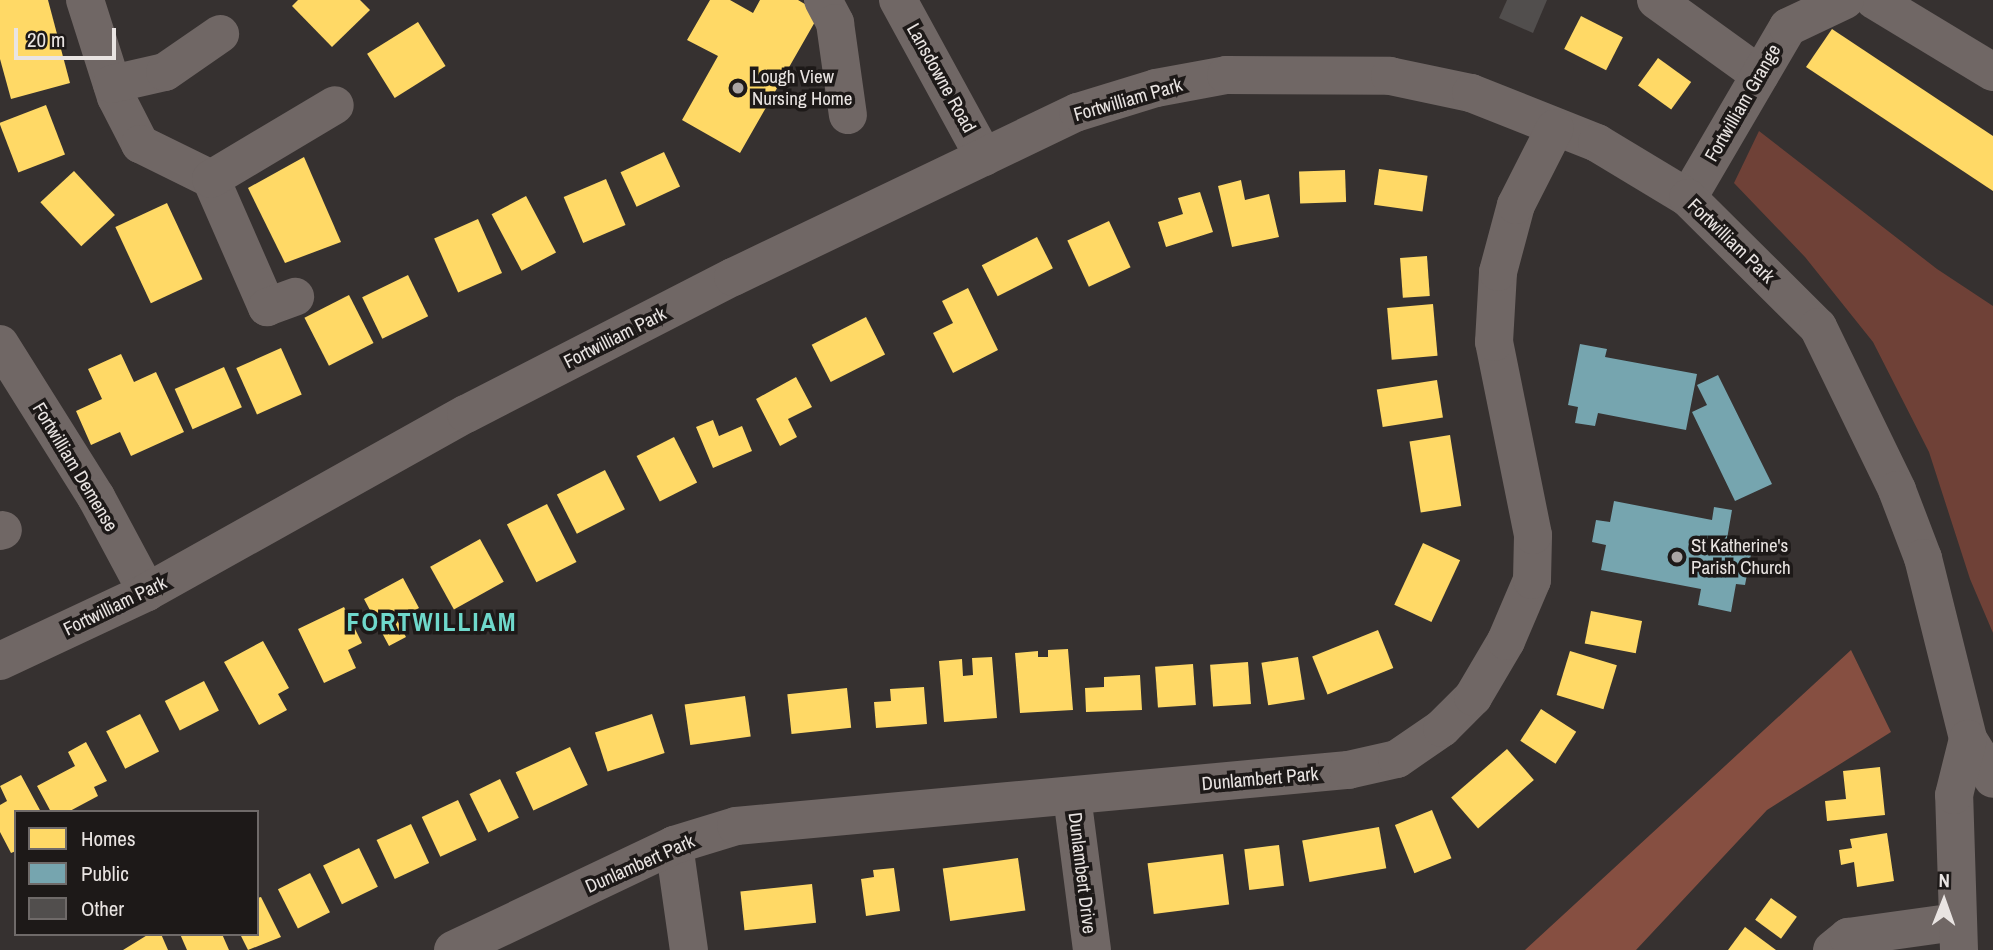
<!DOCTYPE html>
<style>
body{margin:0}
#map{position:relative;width:1993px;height:950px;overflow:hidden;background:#363130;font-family:"Archivo Narrow",sans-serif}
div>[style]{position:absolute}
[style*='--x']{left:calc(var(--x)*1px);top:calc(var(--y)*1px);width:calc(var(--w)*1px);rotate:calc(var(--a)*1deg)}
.green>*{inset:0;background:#6f4137}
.forest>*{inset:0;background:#864f41}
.homes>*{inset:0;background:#ffd966;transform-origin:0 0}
.public>*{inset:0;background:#76a5af}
.building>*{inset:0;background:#514e4d}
.minor>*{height:38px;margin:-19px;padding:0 19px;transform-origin:19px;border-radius:19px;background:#706765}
.dots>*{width:19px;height:19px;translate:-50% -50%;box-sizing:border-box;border:4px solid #1d1918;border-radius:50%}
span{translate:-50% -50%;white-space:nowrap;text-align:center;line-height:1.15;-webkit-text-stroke:7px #1d1918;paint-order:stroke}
.poi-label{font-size:19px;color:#e9e4e2}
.left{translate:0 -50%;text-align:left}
.street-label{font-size:19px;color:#e9e4e2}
.district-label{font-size:26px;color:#6fd8cb;font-weight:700;letter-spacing:2px}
.legend{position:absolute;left:14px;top:810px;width:245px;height:126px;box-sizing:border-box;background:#1d1918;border:2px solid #6f6a69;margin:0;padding:9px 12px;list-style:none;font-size:21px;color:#e9e4e2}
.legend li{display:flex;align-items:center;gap:14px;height:35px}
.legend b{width:35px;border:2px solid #6f6a69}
.north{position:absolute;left:1909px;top:866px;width:70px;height:70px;-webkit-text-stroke:5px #1d1918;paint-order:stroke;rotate:1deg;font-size:19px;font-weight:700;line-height:28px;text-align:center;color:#e9e4e2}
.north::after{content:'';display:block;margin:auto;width:24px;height:32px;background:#e9e4e2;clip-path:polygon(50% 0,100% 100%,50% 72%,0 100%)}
.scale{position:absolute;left:14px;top:28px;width:102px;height:32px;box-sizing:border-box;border:4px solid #e9e4e2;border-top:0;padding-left:9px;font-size:21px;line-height:24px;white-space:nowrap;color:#e9e4e2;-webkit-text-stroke:5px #1d1918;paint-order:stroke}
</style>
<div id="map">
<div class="green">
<i style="clip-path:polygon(1759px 131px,1937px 269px,1993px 306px,1993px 633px,1970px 579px,1929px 452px,1873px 342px,1805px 257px,1734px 183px)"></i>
</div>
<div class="forest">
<i style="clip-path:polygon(1851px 650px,1891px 732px,1767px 810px,1636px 950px,1525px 950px)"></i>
</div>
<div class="homes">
<i style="clip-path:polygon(0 0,48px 0,70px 83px,11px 99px,0 59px)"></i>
<i style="clip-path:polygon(298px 0,360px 0,370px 10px,332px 47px,292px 6px)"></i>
<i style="clip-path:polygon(710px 0,730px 0,753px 13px,760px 0,798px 0,820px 13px,740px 153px,682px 120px,718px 56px,687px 40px)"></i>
<i style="left:1581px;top:16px;width:47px;height:37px;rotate:27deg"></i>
<i style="left:418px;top:22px;width:52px;height:60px;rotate:58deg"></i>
<i style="clip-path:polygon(1832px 29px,1993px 136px,1993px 191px,1806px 67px)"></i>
<i style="left:1658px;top:58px;width:41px;height:34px;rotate:36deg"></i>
<i style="left:46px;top:105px;width:53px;height:50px;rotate:69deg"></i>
<i style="left:664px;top:152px;width:38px;height:48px;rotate:65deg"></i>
<i style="clip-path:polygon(304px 157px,341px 242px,285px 263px,248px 188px)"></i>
<i style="left:1379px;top:169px;width:49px;height:36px;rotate:8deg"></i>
<i style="left:1345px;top:170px;width:32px;height:46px;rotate:88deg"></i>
<i style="left:74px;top:171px;width:60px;height:46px;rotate:47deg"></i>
<i style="left:606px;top:179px;width:50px;height:46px;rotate:67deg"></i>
<i style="clip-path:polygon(1241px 180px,1245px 200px,1269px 194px,1279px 237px,1232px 247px,1218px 186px)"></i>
<i style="clip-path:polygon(1200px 192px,1213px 232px,1166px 247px,1158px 222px,1183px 214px,1178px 198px)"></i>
<i style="left:526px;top:196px;width:64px;height:39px;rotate:62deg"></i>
<i style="left:167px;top:203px;width:84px;height:57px;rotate:65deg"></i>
<i style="left:478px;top:219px;width:59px;height:48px;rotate:66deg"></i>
<i style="left:1109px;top:221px;width:51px;height:46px;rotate:65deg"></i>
<i style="left:1037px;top:237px;width:35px;height:62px;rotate:63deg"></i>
<i style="left:1427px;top:256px;width:40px;height:27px;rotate:86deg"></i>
<i style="left:408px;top:275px;width:46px;height:51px;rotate:64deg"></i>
<i style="clip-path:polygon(968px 288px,998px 350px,953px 373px,933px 333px,953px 323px,942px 301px)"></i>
<i style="left:349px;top:295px;width:54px;height:50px;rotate:63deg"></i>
<i style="left:1433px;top:304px;width:52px;height:46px;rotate:85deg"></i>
<i style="left:866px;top:317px;width:42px;height:61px;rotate:63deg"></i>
<i style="left:281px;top:348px;width:51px;height:49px;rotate:66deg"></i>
<i style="clip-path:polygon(121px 354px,134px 382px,156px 372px,184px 432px,131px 456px,120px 432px,91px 445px,76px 411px,102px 399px,88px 369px)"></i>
<i style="left:224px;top:367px;width:44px;height:54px;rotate:66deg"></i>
<i style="clip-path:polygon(796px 377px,812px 407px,788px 419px,797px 437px,780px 446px,756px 399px)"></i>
<i style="left:1437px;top:380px;width:38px;height:61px;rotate:81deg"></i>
<i style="clip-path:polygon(713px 420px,719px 436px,742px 426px,752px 451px,713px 468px,696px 427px)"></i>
<i style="left:1450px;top:435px;width:72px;height:41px;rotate:81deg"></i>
<i style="left:674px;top:437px;width:51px;height:42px;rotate:63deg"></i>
<i style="left:605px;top:470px;width:44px;height:54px;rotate:63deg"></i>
<i style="left:547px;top:504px;width:65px;height:45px;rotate:63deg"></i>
<i style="left:480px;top:539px;width:49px;height:57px;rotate:61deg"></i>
<i style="left:1423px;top:543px;width:41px;height:68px;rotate:25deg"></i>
<i style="clip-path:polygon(403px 578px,419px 608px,397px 620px,406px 637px,389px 646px,364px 599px)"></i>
<i style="clip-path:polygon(344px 607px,362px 643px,348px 650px,356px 668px,324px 683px,298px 629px)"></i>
<i style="left:1591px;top:611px;width:52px;height:33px;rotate:11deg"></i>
<i style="left:1378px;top:630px;width:41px;height:71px;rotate:68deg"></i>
<i style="clip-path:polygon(263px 641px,289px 688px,278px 694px,287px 710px,259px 725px,224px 662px)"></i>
<i style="clip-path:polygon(1068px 649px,1073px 710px,1020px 713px,1015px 653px,1038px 651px,1038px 657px,1048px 657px,1048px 650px)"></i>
<i style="left:1570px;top:651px;width:49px;height:46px;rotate:17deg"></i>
<i style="clip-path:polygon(992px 657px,997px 718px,944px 722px,939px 661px,962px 659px,963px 676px,973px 675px,972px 658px)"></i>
<i style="left:1298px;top:657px;width:43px;height:37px;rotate:81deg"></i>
<i style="left:1248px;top:662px;width:42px;height:38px;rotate:86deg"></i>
<i style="left:1193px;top:664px;width:41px;height:38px;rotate:86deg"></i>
<i style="clip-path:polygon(1140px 675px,1142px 710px,1086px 712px,1085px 688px,1104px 687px,1104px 677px)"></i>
<i style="left:204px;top:681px;width:33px;height:44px;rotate:63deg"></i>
<i style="clip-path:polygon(924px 687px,927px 724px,876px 728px,874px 702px,891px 701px,890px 689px)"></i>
<i style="left:847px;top:688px;width:40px;height:60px;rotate:84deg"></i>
<i style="left:745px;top:696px;width:41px;height:61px;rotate:82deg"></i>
<i style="left:1541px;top:709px;width:42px;height:38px;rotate:33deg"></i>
<i style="left:140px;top:714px;width:42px;height:38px;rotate:63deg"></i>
<i style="left:652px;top:714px;width:41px;height:60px;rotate:72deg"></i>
<i style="clip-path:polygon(86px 742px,107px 781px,94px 787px,98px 796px,68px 812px,51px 812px,37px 786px,75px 766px,68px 752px)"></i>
<i style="left:570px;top:747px;width:42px;height:60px;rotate:65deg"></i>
<i style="left:1507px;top:749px;width:41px;height:74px;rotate:49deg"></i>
<i style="clip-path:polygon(1880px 767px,1885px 815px,1827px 821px,1825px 801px,1846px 799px,1843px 771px)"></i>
<i style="clip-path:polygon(21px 775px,41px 812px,16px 812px,16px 851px,11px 853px,0 832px,0 805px,7px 801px,0 786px)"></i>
<i style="left:500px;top:779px;width:43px;height:34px;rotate:64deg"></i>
<i style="left:458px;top:800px;width:44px;height:40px;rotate:65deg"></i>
<i style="left:1432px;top:810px;width:52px;height:40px;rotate:68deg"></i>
<i style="left:411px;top:824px;width:43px;height:38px;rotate:65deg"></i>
<i style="left:1379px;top:827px;width:42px;height:78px;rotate:80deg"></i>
<i style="clip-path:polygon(1887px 833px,1894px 881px,1857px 887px,1854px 862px,1841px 865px,1839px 850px,1852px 848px,1850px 839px)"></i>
<i style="left:1279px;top:845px;width:41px;height:35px;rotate:83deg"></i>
<i style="left:359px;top:848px;width:43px;height:40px;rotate:64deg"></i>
<i style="left:1223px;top:854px;width:51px;height:76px;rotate:83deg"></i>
<i style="left:1018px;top:858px;width:53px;height:76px;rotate:82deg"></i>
<i style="clip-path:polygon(894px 868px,900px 911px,866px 916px,861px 879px,874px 877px,873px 870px)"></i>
<i style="left:310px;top:873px;width:44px;height:36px;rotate:63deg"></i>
<i style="left:812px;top:884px;width:39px;height:72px;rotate:84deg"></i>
<i style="clip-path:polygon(261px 897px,281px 937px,248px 950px,240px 934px,257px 934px,257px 898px)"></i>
<i style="left:1771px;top:898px;width:32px;height:27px;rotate:36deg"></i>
<i style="clip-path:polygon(1745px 927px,1776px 950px,1728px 950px)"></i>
<i style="clip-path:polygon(149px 934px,161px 934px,168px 950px,123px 950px)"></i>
<i style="clip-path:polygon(180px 934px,222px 934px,229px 950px,187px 950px)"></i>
</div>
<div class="public">
<i style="clip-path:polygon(1580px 344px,1607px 349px,1605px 357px,1697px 374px,1686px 430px,1598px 413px,1595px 426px,1575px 423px,1578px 407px,1568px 405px)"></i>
<i style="clip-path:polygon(1718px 375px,1772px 484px,1735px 501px,1692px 412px,1707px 405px,1697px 385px)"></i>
<i style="clip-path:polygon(1614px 501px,1712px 520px,1714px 507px,1732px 510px,1727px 539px,1753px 544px,1745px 585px,1736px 584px,1731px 612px,1698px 605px,1701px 589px,1601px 570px,1606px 545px,1592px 542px,1596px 520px,1610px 522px)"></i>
</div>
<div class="building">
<i style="clip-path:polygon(1507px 0,1547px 0,1533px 33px,1499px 18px)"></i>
</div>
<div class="minor">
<i style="--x:85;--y:0;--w:102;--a:72.3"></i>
<i style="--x:116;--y:97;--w:53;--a:62.9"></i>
<i style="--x:140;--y:144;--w:79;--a:26.2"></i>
<i style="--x:211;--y:179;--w:140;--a:66.4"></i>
<i style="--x:267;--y:307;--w:30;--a:-20"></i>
<i style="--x:823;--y:0;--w:26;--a:62"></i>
<i style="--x:835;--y:23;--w:93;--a:82"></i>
<i style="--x:898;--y:0;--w:179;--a:61.3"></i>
<i style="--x:1656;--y:0;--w:128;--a:35.8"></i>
<i style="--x:1874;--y:0;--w:139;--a:31.2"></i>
<i style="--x:112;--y:84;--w:54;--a:-12.8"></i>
<i style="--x:165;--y:72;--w:67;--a:-34.6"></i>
<i style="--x:211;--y:179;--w:144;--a:-30.8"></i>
<i style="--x:1688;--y:198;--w:198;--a:-59.7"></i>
<i style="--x:1788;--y:27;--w:63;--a:-25.3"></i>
<i style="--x:0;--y:344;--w:181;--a:57.9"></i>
<i style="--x:96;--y:497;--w:108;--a:61.8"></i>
<i style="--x:0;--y:531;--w:3;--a:-18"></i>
<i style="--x:0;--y:661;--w:162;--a:-25.1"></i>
<i style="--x:147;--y:592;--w:365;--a:-29.2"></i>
<i style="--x:466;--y:414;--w:300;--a:-27.2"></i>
<i style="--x:733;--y:277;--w:382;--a:-25.6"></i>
<i style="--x:1078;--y:112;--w:82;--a:-17.1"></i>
<i style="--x:1156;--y:88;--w:71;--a:-10.5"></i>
<i style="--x:1226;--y:75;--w:164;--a:0.3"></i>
<i style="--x:1390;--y:76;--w:83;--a:11.9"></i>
<i style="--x:1471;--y:93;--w:136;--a:21.6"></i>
<i style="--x:1597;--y:143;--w:106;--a:31.1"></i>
<i style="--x:1688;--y:198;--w:183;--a:44.8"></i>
<i style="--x:1818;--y:327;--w:181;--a:64.1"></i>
<i style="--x:1897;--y:490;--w:73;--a:69.1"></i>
<i style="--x:1923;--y:558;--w:187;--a:76"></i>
<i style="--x:1968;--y:739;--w:47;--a:58"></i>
<i style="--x:1072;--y:796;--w:155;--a:82.6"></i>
<i style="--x:674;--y:845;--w:106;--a:81.9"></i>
<i style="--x:453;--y:950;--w:245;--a:-25.4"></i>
<i style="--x:674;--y:845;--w:65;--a:-17"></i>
<i style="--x:736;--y:826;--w:615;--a:-5.23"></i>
<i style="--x:1348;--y:770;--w:50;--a:-12.7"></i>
<i style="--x:1397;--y:759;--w:55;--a:-34.6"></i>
<i style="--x:1442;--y:728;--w:44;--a:-45"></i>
<i style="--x:1473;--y:697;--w:65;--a:-59.5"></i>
<i style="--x:1506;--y:641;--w:66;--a:-66.9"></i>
<i style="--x:1532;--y:580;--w:45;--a:-88.7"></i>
<i style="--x:1533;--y:535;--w:197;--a:-101.4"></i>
<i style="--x:1494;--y:342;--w:70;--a:-86.7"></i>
<i style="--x:1498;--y:272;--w:69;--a:-75"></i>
<i style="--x:1516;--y:205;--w:86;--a:-63.1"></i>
<i style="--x:1832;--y:950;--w:21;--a:-39"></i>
<i style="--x:1848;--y:937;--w:109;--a:-7.9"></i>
<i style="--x:1959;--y:950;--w:155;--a:-91.8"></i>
<i style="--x:1954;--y:795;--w:58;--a:-76"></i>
</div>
<div class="dots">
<i style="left:738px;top:88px;background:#aaa5a4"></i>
<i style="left:1677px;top:557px;background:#aaa5a4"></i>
</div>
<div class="poi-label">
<span class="left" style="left:752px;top:88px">Lough View<br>Nursing Home</span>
<span class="left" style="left:1691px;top:557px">St Katherine's<br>Parish Church</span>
</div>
<div class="street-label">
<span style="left:941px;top:78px;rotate:61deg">Lansdowne Road</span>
<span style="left:1128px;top:100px;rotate:-16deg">Fortwilliam Park</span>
<span style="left:1743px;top:103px;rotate:-60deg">Fortwilliam Grange</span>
<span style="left:1731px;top:241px;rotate:44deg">Fortwilliam Park</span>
<span style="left:615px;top:338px;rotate:-27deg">Fortwilliam Park</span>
<span style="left:75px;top:467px;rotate:59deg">Fortwilliam Demense</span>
<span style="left:115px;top:606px;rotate:-26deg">Fortwilliam Park</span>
<span style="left:1260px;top:779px;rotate:-5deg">Dunlambert Park</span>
<span style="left:640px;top:864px;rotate:-24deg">Dunlambert Park</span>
<span style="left:1082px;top:873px;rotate:83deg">Dunlambert Drive</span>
</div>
<div class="district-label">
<span style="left:432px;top:622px">FORTWILLIAM</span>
</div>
<ul class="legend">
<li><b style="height:19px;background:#ffd966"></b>Homes</li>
<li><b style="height:19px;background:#76a5af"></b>Public</li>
<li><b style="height:19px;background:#514e4d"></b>Other</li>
</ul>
<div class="north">N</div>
<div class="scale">20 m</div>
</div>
